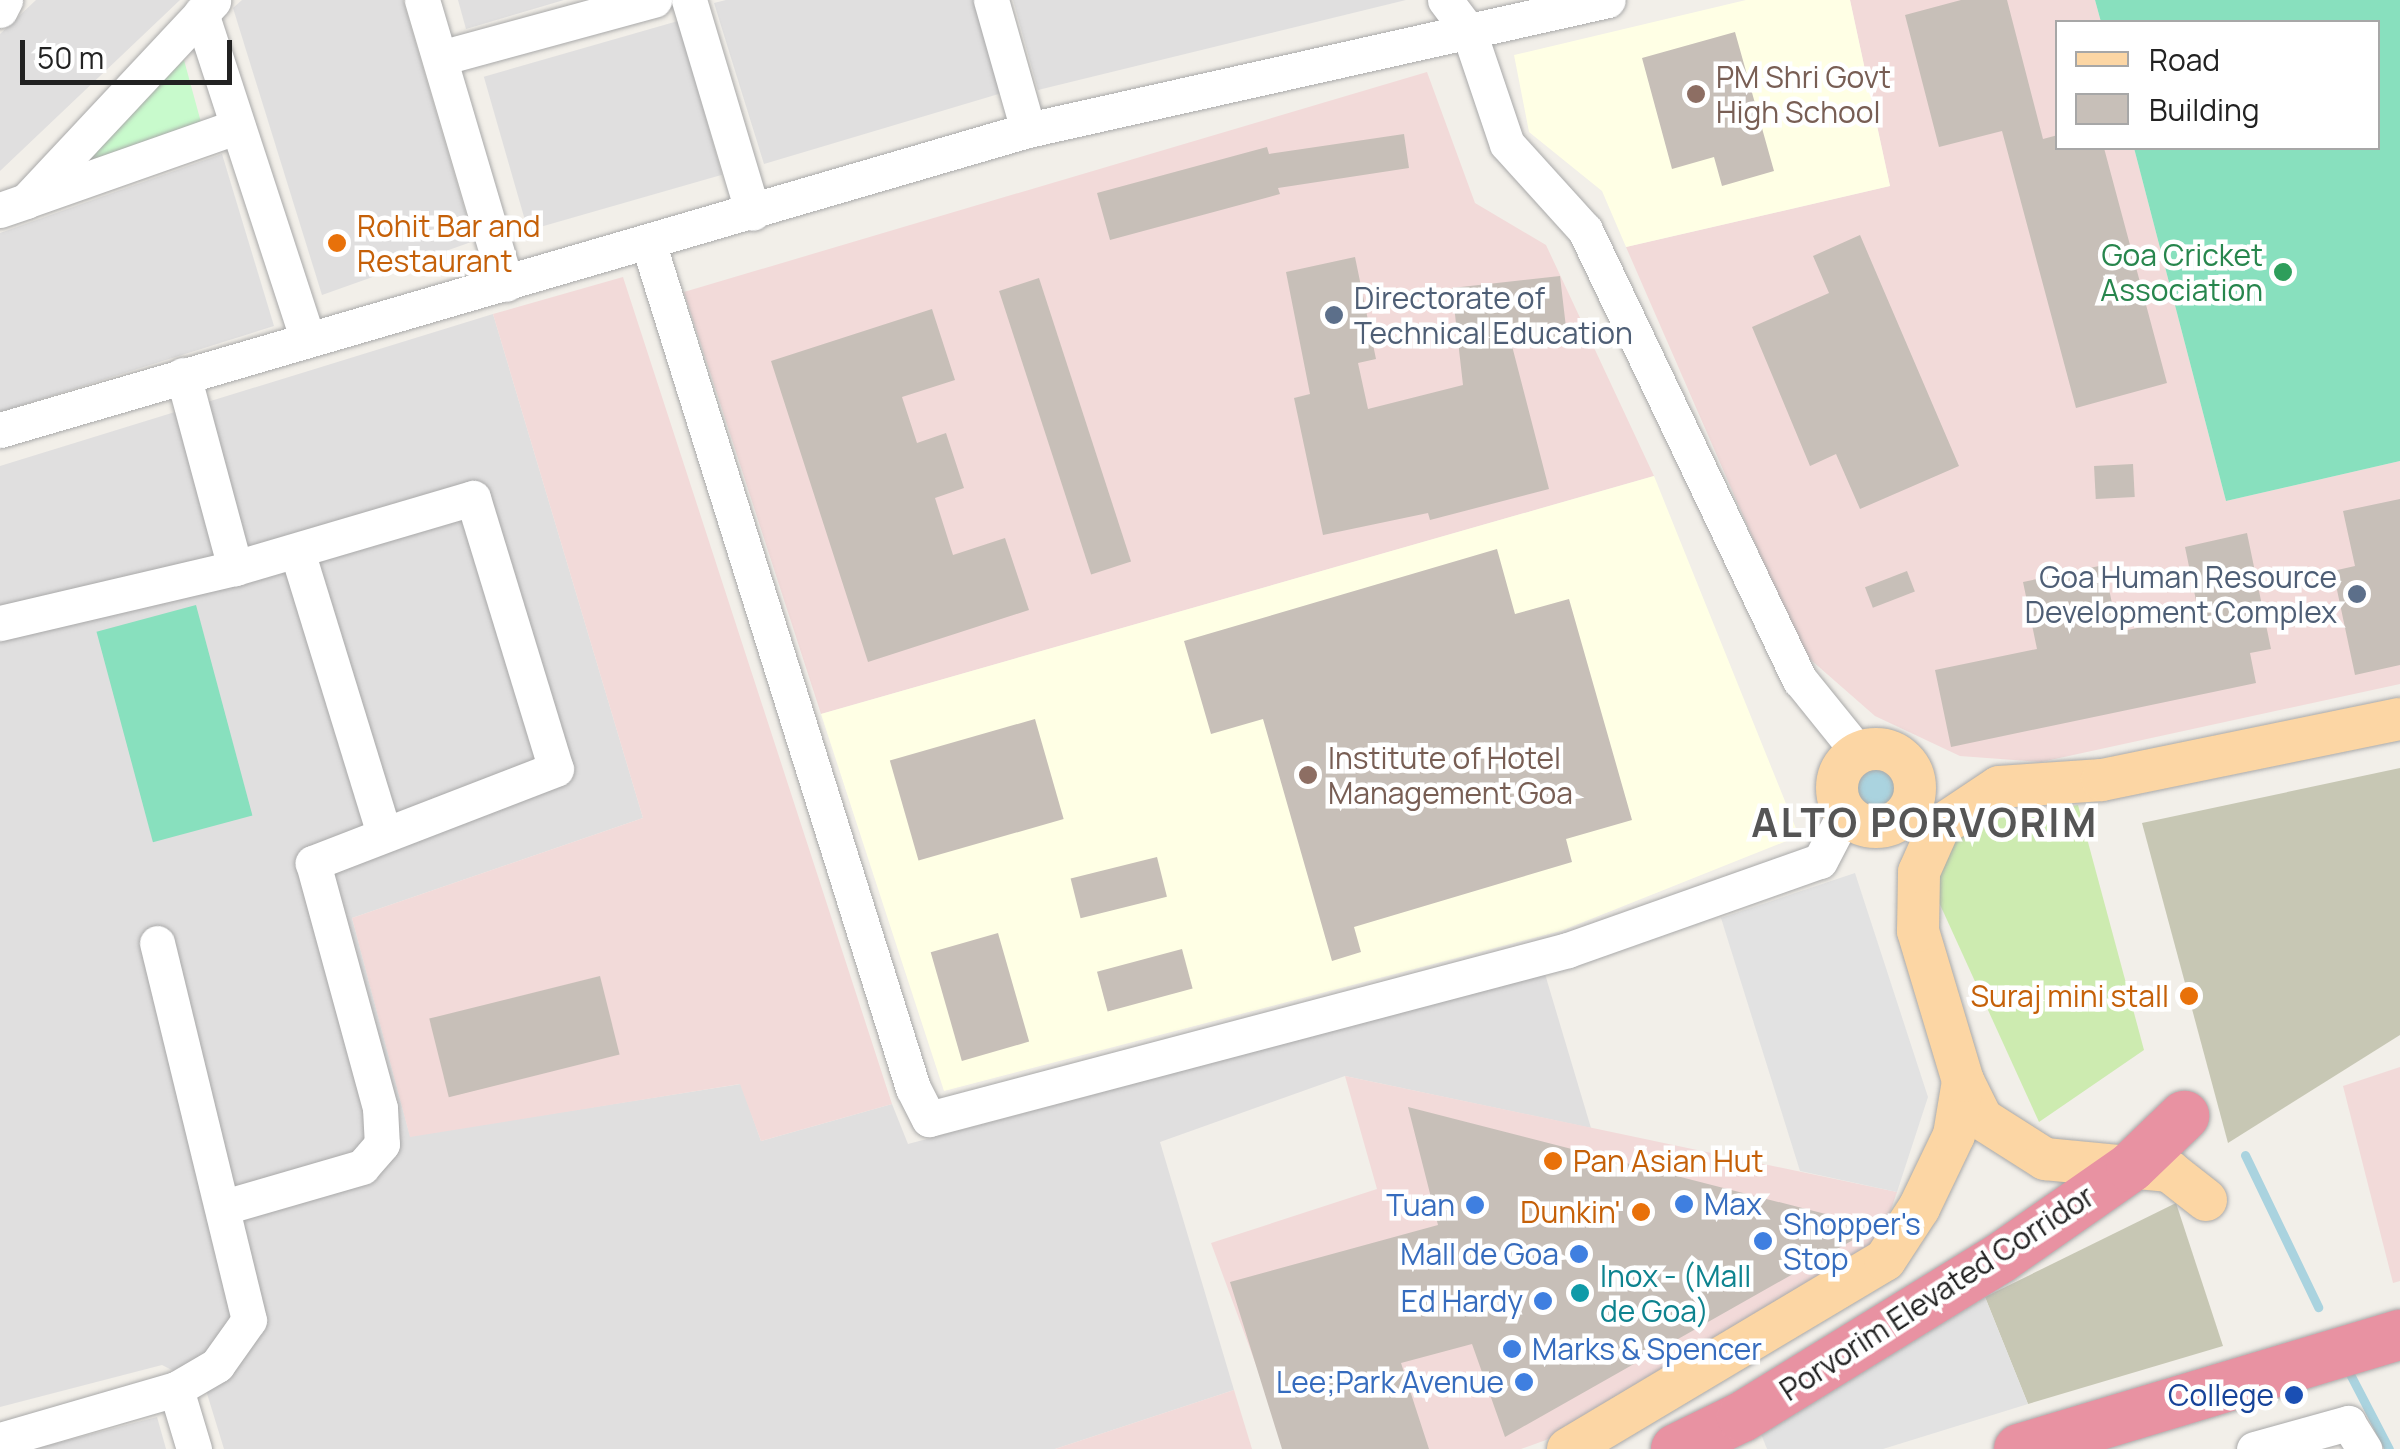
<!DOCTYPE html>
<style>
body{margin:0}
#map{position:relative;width:2400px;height:1449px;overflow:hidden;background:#f2efe9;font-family:Manrope,sans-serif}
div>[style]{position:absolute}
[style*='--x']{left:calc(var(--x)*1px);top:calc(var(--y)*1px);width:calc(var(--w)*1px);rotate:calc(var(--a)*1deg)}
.residential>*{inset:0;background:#e0dfdf;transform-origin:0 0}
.commercial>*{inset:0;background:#f2dad9}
.education>*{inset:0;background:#ffffe5}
.construction>*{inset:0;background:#c7c7b4}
.grass>*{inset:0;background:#cdebb0}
.park>*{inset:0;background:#c8facc}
.pitch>*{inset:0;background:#88e0be;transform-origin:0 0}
.parking>*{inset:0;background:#e2e2e2}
.water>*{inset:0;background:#aad3df}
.round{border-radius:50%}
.stream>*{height:9px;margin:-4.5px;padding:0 4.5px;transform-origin:4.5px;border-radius:4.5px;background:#aad3df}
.building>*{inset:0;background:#c7bfb8;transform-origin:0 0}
.roads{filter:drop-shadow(0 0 2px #a9a9a9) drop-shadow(0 0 2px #a9a9a9)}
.minor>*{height:35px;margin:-17.5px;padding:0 17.5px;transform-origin:17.5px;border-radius:17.5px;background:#fff}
.major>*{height:42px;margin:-21px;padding:0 21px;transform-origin:21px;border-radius:21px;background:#fcd6a4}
.major>.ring{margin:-21px;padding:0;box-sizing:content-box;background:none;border:42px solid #fcd6a4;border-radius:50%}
.highway>*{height:50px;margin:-25px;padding:0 25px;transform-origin:25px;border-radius:25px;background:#e892a2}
.dots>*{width:28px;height:28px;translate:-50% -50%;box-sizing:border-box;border:5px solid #fff;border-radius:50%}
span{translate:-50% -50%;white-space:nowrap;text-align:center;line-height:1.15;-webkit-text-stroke:9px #fff;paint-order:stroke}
.education-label{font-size:30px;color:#785e54}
.left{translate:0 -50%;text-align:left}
.food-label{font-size:30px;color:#c56008}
.right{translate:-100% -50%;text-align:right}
.leisure-label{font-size:30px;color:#27864d}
.service-label{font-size:30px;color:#4e5e75}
.shop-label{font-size:30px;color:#366cbe}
.culture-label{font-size:30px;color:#0d838f}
.street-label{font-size:30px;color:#222}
.transit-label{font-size:30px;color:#164399}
.district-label{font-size:40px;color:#555;font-weight:700;letter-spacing:2.5px}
.legend{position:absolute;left:2055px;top:20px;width:325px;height:130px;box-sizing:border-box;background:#fff;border:2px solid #a7a7a7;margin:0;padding:12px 18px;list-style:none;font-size:30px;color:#222}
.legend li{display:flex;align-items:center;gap:20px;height:50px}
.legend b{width:50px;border:2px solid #a7a7a7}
.scale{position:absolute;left:20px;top:40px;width:212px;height:45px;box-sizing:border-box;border:5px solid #222;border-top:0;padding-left:12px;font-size:30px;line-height:35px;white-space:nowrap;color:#222;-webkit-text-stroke:8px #fff;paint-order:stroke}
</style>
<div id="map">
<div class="residential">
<i style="clip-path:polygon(36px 0,180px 0,0 171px,0 34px)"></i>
<i style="clip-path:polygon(242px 0,403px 0,474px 241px,322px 295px,233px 8px)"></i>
<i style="clip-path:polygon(458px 0,564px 0,466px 29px)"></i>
<i style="clip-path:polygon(726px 0,974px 0,1002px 93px,764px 164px,714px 3px)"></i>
<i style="clip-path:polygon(1013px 0,1406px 0,1038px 90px)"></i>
<i style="left:678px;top:21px;width:160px;height:202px;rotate:74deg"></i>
<i style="clip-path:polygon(222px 154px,274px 326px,0 412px,0 233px)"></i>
<i style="clip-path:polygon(493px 314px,643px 818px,352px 918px,410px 1136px,741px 1084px,761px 1141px,892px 1104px,908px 1144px,1545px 974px,1591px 1128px,1345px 1076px,1160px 1142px,1234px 1390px,1055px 1449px,224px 1449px,205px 1387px,162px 1365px,0 1407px,0 466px)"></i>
<i style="clip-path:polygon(157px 1417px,166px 1449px,34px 1449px)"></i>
</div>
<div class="commercial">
<i style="clip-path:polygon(1850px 0,2095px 0,2101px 22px,2058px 22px,2058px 148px,2134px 148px,2226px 501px,2400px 461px,2400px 684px,2041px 762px,1960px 756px,1875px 716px,1803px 653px,1626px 247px,1890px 186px)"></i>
<i style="clip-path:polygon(1427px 72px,1475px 203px,1546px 245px,1654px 476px,821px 714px,684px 292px)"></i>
<i style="clip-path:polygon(623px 277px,892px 1104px,761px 1141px,740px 1084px,410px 1137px,352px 918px,643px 818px,493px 314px)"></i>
<i style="clip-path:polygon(2400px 1067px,2400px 1281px,2393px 1283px,2343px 1086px)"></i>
<i style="clip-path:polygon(1345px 1076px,1897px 1192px,1880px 1241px,1546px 1440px,1521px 1449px,1287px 1449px,1211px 1243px,1377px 1189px)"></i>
<i style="clip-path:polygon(1234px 1390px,1252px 1449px,1055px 1449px)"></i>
</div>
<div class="education">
<i style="clip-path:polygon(1746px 0,1850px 0,1890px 186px,1626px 247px,1602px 191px,1529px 132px,1514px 55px)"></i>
<i style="clip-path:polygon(1654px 476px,1799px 836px,1561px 931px,944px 1091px,821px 714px)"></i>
</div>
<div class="construction">
<i style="clip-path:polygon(2400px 768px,2400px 1035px,2228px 1143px,2142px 823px)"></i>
<i style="clip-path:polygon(2176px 1203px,2223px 1346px,2028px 1404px,1985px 1297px)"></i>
</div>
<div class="grass">
<i style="clip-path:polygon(2078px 805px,2144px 1050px,2039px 1122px,1937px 898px,1942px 852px,1966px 824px)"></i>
</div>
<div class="park">
<i style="clip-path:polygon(184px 60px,202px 126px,72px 168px)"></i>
</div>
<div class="pitch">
<i style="clip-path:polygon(2095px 0,2400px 0,2400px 461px,2226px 501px,2134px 148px,2378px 148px,2378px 22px,2101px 22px)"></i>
<i style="left:196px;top:605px;width:218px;height:103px;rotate:75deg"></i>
</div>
<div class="parking">
<i style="clip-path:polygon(1855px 873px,1928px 1097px,1897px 1192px,1800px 1171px,1721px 918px)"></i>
<i style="clip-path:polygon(1985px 1297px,2028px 1404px,1883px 1449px,1767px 1449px,1761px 1434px)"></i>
</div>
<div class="water">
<i class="round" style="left:1854px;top:766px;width:42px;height:42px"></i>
</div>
<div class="stream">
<i style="--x:2245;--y:1155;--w:169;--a:64.3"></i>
<i style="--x:2351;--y:1376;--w:82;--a:62.5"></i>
</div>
<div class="building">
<i style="clip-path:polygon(1961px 0,2007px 0,2043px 139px,2058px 135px,2058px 148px,2104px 148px,2167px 383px,2076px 408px,2002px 131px,1939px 147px,1905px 15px)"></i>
<i style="clip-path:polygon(1735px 32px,1774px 171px,1722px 186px,1714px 157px,1672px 169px,1642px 58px)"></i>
<i style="clip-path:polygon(1404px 134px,1409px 168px,1278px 188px,1280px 194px,1110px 240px,1097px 193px,1267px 147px,1269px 154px)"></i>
<i style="clip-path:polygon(1860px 235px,1959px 466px,1860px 509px,1836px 454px,1810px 466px,1752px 327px,1829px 293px,1813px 256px)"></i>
<i style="clip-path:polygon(1355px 257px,1376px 359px,1358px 363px,1368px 409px,1463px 385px,1452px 288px,1560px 276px,1567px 336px,1511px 342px,1549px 489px,1430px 520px,1428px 513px,1323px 535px,1294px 398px,1310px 394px,1286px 272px)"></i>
<i style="left:1039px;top:278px;width:298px;height:42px;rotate:72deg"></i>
<i style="clip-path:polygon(932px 309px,955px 380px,902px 397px,917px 443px,946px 433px,964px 488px,935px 498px,953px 555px,1005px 538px,1029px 610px,868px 662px,771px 361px)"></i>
<i style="left:2133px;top:464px;width:33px;height:39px;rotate:87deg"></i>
<i style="clip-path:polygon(2400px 499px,2400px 665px,2355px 675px,2333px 571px,2355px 566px,2343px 511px)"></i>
<i style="clip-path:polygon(2247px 533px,2271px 649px,2250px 653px,2256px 683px,1951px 747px,1935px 670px,2037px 649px,2023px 582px,2104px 565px,2118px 632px,2199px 615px,2185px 547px)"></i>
<i style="clip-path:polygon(1497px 549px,1515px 614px,1569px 599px,1632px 820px,1566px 839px,1572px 862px,1354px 927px,1361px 952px,1332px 961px,1263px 719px,1211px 734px,1184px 641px)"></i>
<i style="left:1907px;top:571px;width:22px;height:45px;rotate:69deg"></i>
<i style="left:1035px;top:719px;width:104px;height:151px;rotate:74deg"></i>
<i style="left:1157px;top:857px;width:41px;height:89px;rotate:76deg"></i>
<i style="left:998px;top:933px;width:113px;height:70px;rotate:74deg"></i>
<i style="left:1182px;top:949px;width:41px;height:88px;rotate:75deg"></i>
<i style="left:600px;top:976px;width:81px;height:176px;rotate:76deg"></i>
<i style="clip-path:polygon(1408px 1107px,1876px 1227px,1505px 1437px,1472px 1344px,1401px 1363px,1429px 1449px,1282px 1449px,1230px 1282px,1438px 1225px)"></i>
</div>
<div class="roads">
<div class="minor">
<i style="--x:422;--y:0;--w:296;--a:73.5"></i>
<i style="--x:689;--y:0;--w:222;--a:73.3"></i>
<i style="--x:991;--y:0;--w:135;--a:74.1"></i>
<i style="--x:1445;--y:0;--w:40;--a:53"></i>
<i style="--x:1469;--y:32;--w:118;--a:71.3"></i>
<i style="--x:1507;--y:144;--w:116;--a:47.8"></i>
<i style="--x:1585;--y:230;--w:499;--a:64.5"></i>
<i style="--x:1800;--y:680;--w:92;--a:51.1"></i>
<i style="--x:0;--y:10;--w:11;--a:-63"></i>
<i style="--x:201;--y:13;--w:342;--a:71.9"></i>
<i style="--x:440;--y:58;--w:222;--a:-15.2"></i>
<i style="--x:31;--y:199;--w:219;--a:-19.4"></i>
<i style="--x:0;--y:210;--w:28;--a:-19"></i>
<i style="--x:26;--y:201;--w:274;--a:-46.9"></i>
<i style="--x:648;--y:242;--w:887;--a:72.61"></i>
<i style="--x:913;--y:1088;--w:35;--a:63"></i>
<i style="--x:929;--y:1119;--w:661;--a:-14.81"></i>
<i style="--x:1568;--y:950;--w:267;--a:-19.5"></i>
<i style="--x:1820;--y:861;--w:54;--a:-62.5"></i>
<i style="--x:183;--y:375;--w:200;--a:74.9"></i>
<i style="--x:0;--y:430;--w:1071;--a:-16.27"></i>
<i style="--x:1028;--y:130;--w:594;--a:-12.63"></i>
<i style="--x:297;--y:551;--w:296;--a:72.9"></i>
<i style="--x:0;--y:623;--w:241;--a:-13.2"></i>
<i style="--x:235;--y:568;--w:248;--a:-16.4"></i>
<i style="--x:473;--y:498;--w:283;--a:73"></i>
<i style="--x:556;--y:769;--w:261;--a:158.9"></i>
<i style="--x:313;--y:863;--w:254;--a:74.7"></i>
<i style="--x:380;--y:1108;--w:36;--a:87"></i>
<i style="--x:382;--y:1144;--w:30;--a:131"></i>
<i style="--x:362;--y:1167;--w:144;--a:163.8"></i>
<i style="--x:176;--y:1389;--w:63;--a:73.3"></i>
<i style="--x:0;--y:1440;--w:183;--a:-16.2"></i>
<i style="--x:176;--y:1389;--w:48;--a:-30.3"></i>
<i style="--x:217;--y:1365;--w:55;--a:-54.6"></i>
<i style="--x:249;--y:1320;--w:388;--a:-103.7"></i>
<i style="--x:2254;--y:1449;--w:98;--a:-15.5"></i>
<i style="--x:2348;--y:1423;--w:31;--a:58"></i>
</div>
<div class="major">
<i class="ring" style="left:1837px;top:749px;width:36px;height:36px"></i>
<i style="--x:1963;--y:1081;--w:42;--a:63.4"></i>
<i style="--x:1982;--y:1119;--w:75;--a:32.4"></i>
<i style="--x:2045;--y:1159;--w:125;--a:5.5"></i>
<i style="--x:2169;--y:1171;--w:47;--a:38.1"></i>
<i style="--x:1568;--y:1449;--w:369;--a:-30.8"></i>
<i style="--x:1885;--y:1260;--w:62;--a:-56.8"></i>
<i style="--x:1919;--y:1208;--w:81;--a:-64.4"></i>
<i style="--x:1954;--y:1135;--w:55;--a:-80.5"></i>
<i style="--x:1963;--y:1081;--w:157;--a:-106.7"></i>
<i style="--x:1918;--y:931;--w:59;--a:-89"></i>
<i style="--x:1919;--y:872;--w:49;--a:-66"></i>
<i style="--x:1939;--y:827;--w:72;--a:-33.7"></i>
<i style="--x:1999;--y:787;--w:103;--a:-3.9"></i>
<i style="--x:2102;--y:780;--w:304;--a:-11.6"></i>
</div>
<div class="highway">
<i style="--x:1676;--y:1449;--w:73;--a:-25.9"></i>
<i style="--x:1742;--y:1417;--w:302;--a:-31.6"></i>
<i style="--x:1999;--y:1259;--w:161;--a:-34.9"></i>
<i style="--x:2131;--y:1167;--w:74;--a:-43.9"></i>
<i style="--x:2019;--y:1449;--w:398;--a:-16.7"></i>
</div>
</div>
<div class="dots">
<i style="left:1696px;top:94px;background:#8d6e63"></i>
<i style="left:337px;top:243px;background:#e8710a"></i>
<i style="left:2283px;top:272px;background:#2e9e5b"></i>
<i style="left:1334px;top:315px;background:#5c6f8a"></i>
<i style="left:2357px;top:594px;background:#5c6f8a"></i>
<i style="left:1308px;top:775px;background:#8d6e63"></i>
<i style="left:2189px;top:996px;background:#e8710a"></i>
<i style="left:1553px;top:1161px;background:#e8710a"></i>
<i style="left:1684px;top:1204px;background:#3f7fe0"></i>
<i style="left:1475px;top:1205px;background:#3f7fe0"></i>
<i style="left:1641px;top:1212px;background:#e8710a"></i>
<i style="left:1763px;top:1241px;background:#3f7fe0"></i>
<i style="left:1579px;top:1254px;background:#3f7fe0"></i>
<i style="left:1580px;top:1293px;background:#0f9aa8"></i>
<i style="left:1543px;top:1301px;background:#3f7fe0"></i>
<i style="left:1512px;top:1349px;background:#3f7fe0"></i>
<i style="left:1524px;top:1382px;background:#3f7fe0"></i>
<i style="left:2294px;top:1395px;background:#1a4fb4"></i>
</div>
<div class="education-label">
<span class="left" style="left:1716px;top:94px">PM Shri Govt<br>High School</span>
<span class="left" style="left:1328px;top:775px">Institute of Hotel<br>Management Goa</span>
</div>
<div class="food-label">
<span class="left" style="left:357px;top:243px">Rohit Bar and<br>Restaurant</span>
<span class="right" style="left:2169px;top:996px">Suraj mini stall</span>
<span class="left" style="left:1573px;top:1161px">Pan Asian Hut</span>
<span class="right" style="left:1621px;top:1212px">Dunkin'</span>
</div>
<div class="leisure-label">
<span class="right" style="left:2263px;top:272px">Goa Cricket<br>Association</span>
</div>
<div class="service-label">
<span class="left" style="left:1354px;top:315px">Directorate of<br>Technical Education</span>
<span class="right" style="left:2337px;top:594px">Goa Human Resource<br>Development Complex</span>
</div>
<div class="shop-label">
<span class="left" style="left:1704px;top:1204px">Max</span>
<span class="right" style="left:1455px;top:1205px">Tuan</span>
<span class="left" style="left:1783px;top:1241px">Shopper's<br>Stop</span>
<span class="right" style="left:1559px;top:1254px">Mall de Goa</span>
<span class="right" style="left:1523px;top:1301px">Ed Hardy</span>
<span class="left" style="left:1532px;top:1349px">Marks &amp; Spencer</span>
<span class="right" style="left:1504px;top:1382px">Lee;Park Avenue</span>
</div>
<div class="culture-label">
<span class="left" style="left:1600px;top:1293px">Inox - (Mall<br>de Goa)</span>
</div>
<div class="street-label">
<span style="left:1937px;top:1293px;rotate:-33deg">Porvorim Elevated Corridor</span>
</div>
<div class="transit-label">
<span class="right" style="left:2274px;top:1395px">College</span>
</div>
<div class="district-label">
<span style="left:1925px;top:822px">ALTO PORVORIM</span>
</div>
<ul class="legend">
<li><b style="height:12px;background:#fcd6a4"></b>Road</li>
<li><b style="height:28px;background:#c7bfb8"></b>Building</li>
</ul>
<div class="scale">50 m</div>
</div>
